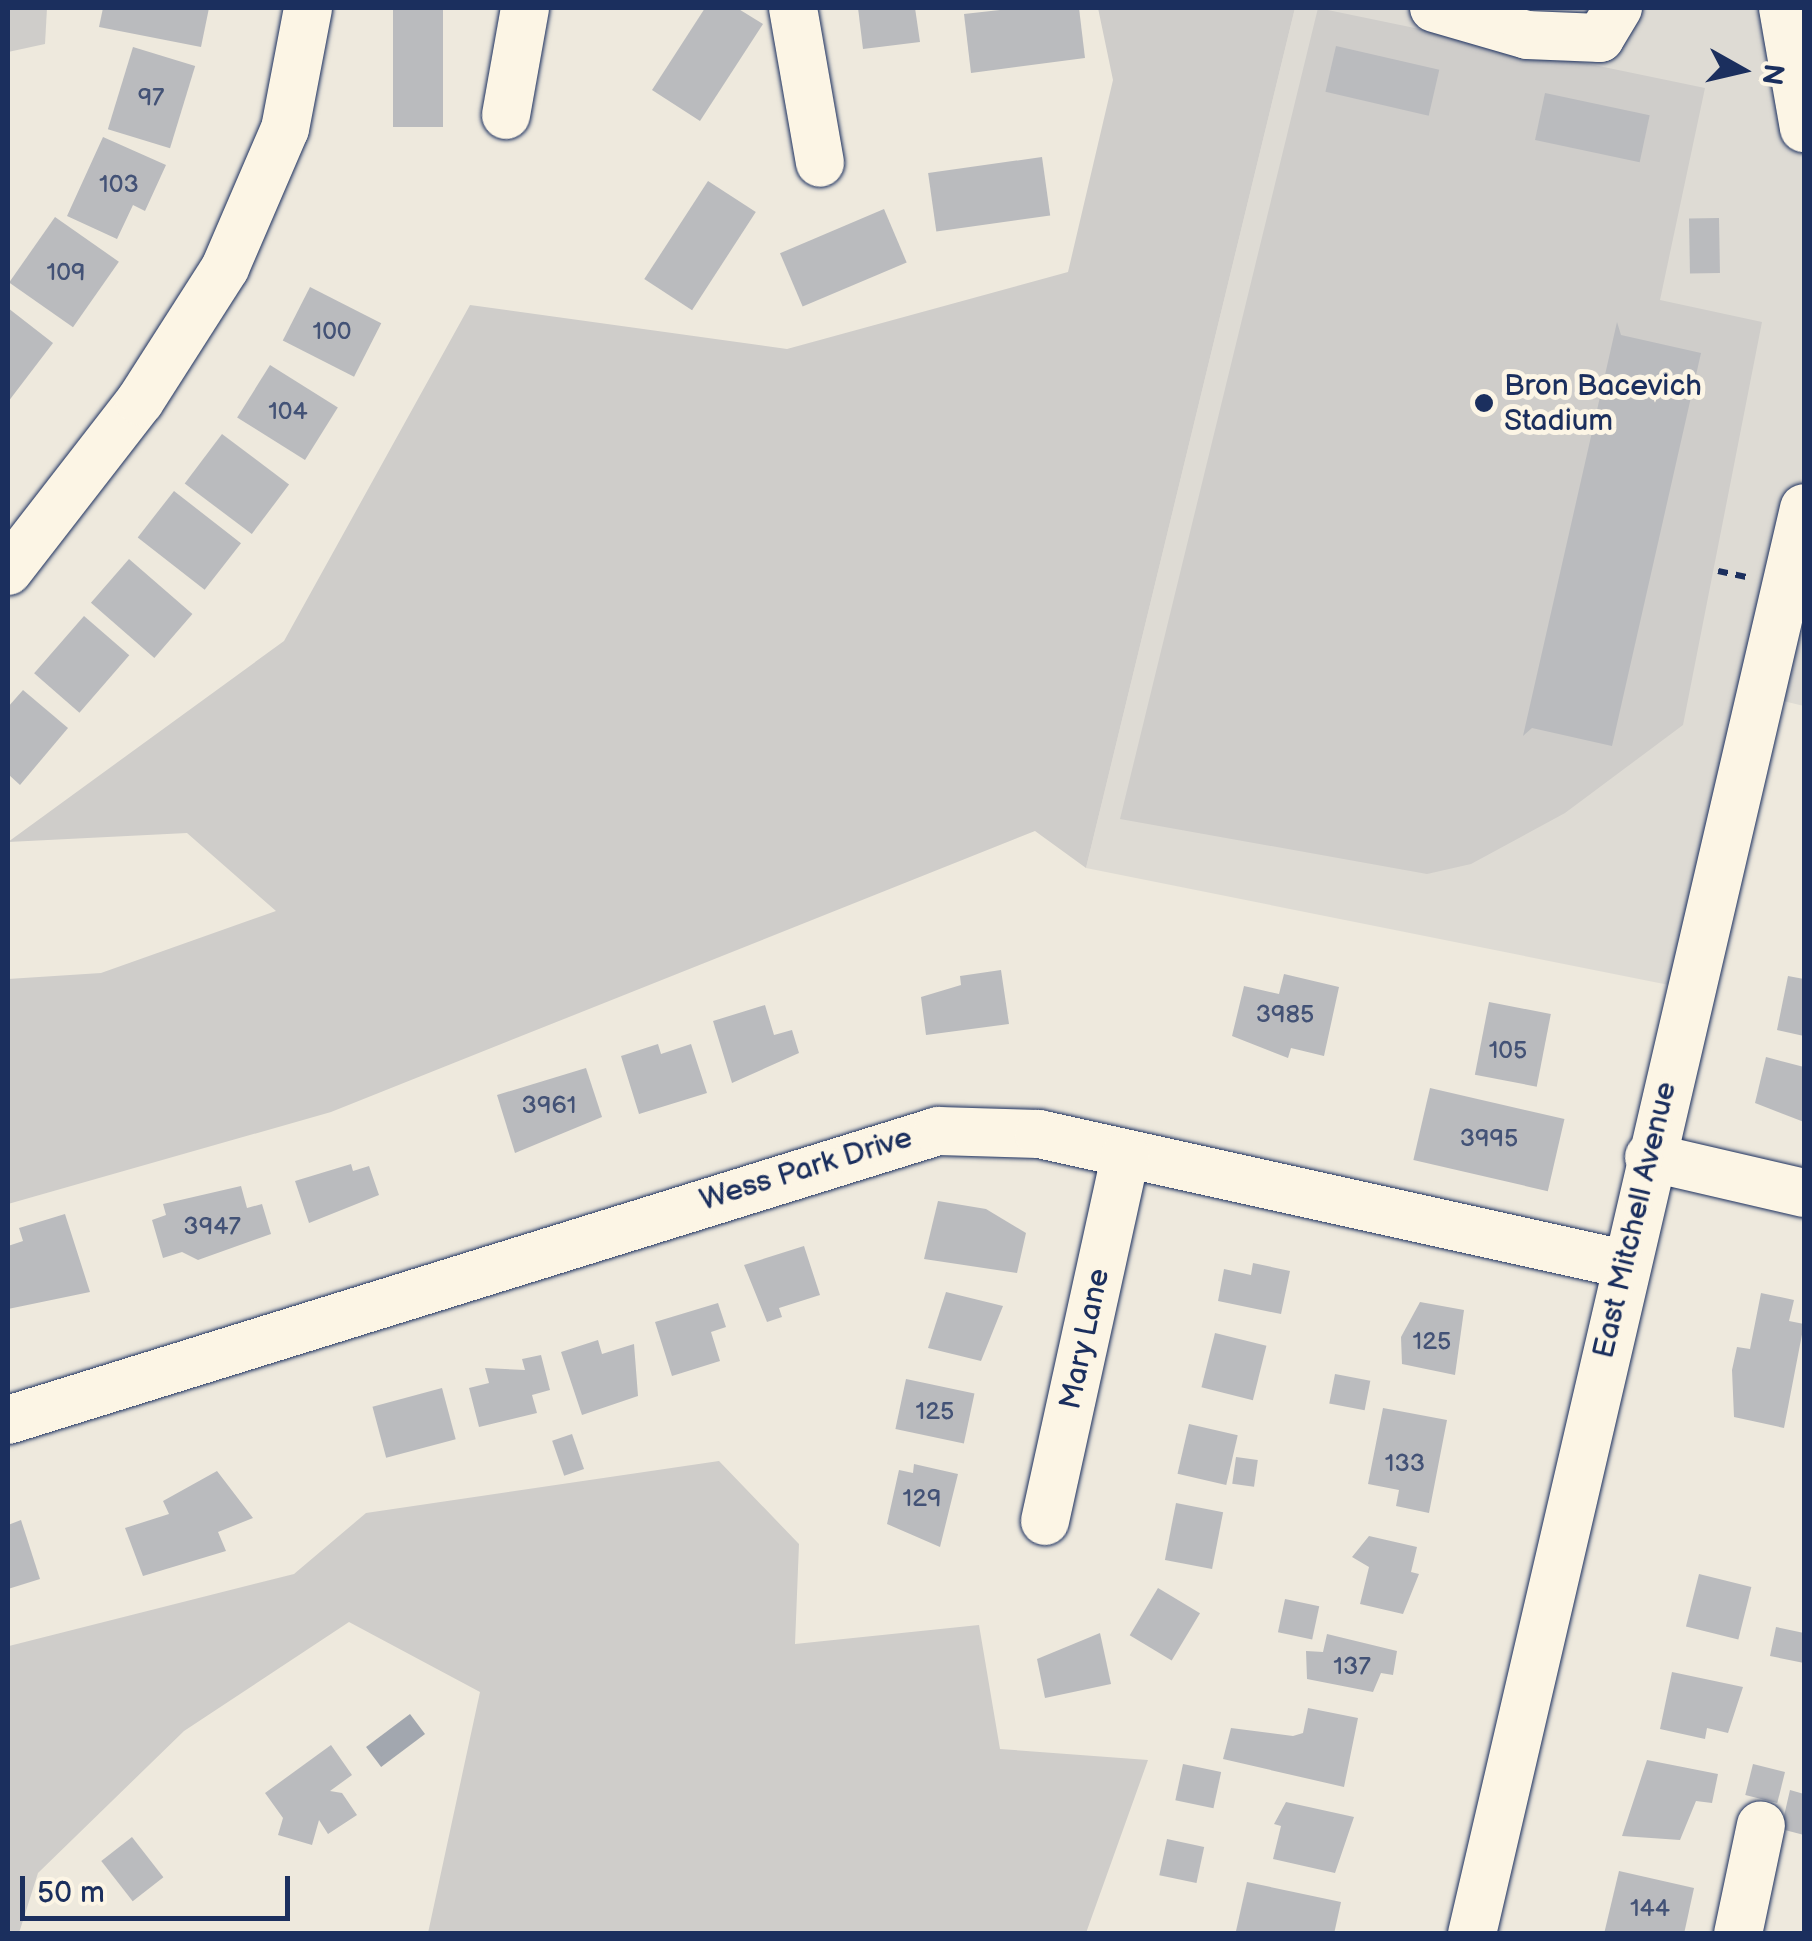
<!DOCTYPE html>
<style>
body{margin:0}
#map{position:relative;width:1812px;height:1941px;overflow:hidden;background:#eee9dd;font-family:"Balsamiq Sans",sans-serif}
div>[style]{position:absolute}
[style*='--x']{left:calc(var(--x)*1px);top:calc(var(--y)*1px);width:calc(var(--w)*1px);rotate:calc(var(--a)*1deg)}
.built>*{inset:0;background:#dedbd4}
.green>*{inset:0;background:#cfcdca}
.water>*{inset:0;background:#a2a7af;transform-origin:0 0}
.building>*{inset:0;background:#babbbe;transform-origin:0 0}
.path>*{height:6px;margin-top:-3px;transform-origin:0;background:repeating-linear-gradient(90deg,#1b2f5e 0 10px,transparent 0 18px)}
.roads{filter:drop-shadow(0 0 2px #1b2f5e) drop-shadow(0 0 2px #1b2f5e)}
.minor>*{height:48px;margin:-24px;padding:0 24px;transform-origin:24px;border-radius:24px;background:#fcf5e5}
.dots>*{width:28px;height:28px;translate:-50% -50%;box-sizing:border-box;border:5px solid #fcf5e5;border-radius:50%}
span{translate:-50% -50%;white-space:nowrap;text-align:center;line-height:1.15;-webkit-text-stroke:10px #fcf5e5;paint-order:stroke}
.number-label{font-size:25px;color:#435276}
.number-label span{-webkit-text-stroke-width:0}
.poi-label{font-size:30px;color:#1b2f5e}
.left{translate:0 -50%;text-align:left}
.street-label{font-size:30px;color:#1b2f5e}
.frame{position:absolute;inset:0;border:10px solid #1b2f5e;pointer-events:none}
.north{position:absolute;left:1692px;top:20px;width:100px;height:100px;-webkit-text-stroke:8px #fcf5e5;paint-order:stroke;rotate:98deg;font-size:28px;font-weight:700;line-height:40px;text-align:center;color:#1b2f5e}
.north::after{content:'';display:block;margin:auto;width:35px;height:45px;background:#1b2f5e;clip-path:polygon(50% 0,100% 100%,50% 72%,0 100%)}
.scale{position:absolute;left:20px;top:1876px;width:270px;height:45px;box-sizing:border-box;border:5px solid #1b2f5e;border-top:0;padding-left:12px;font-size:30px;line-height:35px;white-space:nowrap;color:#1b2f5e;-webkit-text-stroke:8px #fcf5e5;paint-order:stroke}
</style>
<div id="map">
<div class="built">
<i style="clip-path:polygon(1295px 8px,1783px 8px,1804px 128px,1804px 706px,1762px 696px,1689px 989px,1086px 868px)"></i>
</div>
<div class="green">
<i style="clip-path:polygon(8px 8px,47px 8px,45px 44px,8px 52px)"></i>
<i style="clip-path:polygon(1098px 8px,1295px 8px,1086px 868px,1035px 831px,331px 1112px,8px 1204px,8px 979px,101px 973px,276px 911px,187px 833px,8px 842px,284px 641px,470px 305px,787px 349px,1068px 272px,1113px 80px)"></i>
<i style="clip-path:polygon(1318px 8px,1705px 88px,1660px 300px,1762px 322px,1683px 725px,1565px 813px,1471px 864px,1427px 874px,1120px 819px)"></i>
<i style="clip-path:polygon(719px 1461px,799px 1544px,795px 1644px,979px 1625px,1000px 1749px,1148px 1760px,1086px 1933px,428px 1933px,480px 1692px,349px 1622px,184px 1731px,38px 1873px,19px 1933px,8px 1933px,9px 1646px,294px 1574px,366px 1513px)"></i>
</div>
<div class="water">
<i style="left:410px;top:1714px;width:25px;height:55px;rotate:53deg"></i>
</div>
<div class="building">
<i style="clip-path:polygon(103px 8px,209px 8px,201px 47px,99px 27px)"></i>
<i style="left:393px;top:8px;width:50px;height:119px"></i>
<i style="clip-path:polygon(705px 8px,737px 8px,763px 24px,700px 121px,652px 90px)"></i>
<i style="clip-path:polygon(858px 8px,915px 8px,920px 42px,863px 49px)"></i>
<i style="clip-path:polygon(1018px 8px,1079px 8px,1085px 58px,971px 73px,964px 14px)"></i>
<i style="left:1336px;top:46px;width:106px;height:47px;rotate:13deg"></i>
<i style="left:133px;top:47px;width:65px;height:86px;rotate:17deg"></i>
<i style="left:1545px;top:93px;width:107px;height:48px;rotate:12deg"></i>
<i style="clip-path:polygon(103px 137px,166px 165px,145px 211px,133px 205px,117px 239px,67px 216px)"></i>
<i style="left:1042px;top:157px;width:59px;height:115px;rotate:82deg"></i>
<i style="left:708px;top:181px;width:57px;height:117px;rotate:33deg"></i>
<i style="left:884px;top:209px;width:58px;height:113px;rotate:67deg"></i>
<i style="left:55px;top:217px;width:78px;height:80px;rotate:35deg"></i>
<i style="left:1719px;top:218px;width:55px;height:30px;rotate:89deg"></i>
<i style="left:310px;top:287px;width:80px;height:60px;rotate:27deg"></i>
<i style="clip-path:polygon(8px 308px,53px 343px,8px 402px)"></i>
<i style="clip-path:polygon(1617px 322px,1621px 335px,1701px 353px,1612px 746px,1532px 728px,1523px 736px)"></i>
<i style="left:270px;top:365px;width:80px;height:62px;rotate:32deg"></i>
<i style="left:222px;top:434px;width:84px;height:62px;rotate:37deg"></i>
<i style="left:174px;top:491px;width:85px;height:59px;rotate:38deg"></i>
<i style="left:129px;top:559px;width:84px;height:58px;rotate:41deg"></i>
<i style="left:84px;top:616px;width:60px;height:76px;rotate:41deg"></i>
<i style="clip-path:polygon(23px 690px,68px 728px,20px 785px,8px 774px,8px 707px)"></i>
<i style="clip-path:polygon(1001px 970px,1009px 1024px,926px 1035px,921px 997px,961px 985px,960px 976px)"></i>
<i style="clip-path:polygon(1284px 974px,1339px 987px,1324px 1056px,1291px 1048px,1288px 1058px,1232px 1036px,1244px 986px,1279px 994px)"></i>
<i style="clip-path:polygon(1788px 976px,1804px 979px,1804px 1036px,1777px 1030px)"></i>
<i style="left:1489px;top:1002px;width:63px;height:74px;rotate:11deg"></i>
<i style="clip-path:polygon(765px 1005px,774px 1035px,792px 1030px,799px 1053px,732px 1083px,713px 1021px)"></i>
<i style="clip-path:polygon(658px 1044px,661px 1054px,691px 1044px,707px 1093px,639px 1114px,621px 1056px)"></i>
<i style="clip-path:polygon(1766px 1057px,1804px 1067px,1804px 1122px,1755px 1103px)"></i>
<i style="clip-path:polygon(586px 1068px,602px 1117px,515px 1153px,497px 1095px)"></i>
<i style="left:1430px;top:1088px;width:138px;height:74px;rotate:13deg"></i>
<i style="clip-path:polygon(351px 1164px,353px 1171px,369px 1166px,379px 1195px,309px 1223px,295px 1181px)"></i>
<i style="clip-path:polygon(241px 1186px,247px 1208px,262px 1204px,271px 1234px,198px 1260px,182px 1252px,163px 1258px,152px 1220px,166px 1215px,163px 1204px)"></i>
<i style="clip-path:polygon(938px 1201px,986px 1209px,1026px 1233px,1017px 1273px,924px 1259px)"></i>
<i style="clip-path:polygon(65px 1214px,90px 1292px,8px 1309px,8px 1246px,23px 1241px,19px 1228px)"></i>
<i style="clip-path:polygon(804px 1246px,820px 1295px,779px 1308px,782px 1317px,767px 1322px,744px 1265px)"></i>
<i style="clip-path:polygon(1253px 1263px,1290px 1271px,1281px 1314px,1218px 1301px,1224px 1269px,1251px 1275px)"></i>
<i style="clip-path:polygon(946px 1292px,1003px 1306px,981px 1361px,928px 1348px)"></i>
<i style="clip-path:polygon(1761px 1293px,1794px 1300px,1789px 1321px,1804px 1324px,1784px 1428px,1734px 1417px,1732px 1370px,1737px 1347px,1750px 1349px)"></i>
<i style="clip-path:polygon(1420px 1302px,1464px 1310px,1455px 1375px,1402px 1364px,1401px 1337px)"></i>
<i style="clip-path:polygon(718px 1303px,726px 1327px,711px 1332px,720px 1361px,672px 1376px,655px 1322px)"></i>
<i style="left:1215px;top:1333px;width:53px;height:56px;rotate:14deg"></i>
<i style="clip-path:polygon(598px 1340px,602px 1354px,634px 1344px,638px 1396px,582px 1415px,561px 1352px)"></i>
<i style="clip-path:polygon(541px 1355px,550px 1390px,532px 1395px,537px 1413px,479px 1427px,469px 1388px,489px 1383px,485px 1368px,525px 1370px,522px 1359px)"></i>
<i style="left:1335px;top:1374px;width:36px;height:30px;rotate:11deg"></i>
<i style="left:906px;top:1379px;width:70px;height:51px;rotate:12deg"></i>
<i style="left:442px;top:1388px;width:53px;height:72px;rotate:75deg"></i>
<i style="clip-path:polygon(1383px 1408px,1447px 1420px,1429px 1513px,1396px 1506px,1399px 1490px,1368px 1484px)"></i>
<i style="left:1189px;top:1424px;width:50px;height:51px;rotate:13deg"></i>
<i style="left:572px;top:1434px;width:37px;height:21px;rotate:71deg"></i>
<i style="left:1236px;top:1457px;width:22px;height:27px;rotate:8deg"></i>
<i style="clip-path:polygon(914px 1464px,958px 1474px,940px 1547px,887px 1524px,899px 1470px,913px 1473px)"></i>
<i style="clip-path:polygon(217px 1471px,253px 1518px,218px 1532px,226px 1551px,143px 1576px,125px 1528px,169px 1514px,163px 1501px)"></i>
<i style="left:1176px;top:1503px;width:48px;height:58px;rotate:11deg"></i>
<i style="clip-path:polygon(21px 1520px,40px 1579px,8px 1589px,8px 1525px)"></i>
<i style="clip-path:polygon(1369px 1536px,1417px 1547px,1411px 1572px,1419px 1574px,1403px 1614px,1360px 1604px,1369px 1567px,1352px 1557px)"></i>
<i style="left:1699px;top:1574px;width:54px;height:54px;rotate:14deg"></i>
<i style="left:1158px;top:1588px;width:49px;height:55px;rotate:31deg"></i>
<i style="left:1285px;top:1599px;width:35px;height:34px;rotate:12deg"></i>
<i style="clip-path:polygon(1776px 1627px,1804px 1633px,1804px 1663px,1770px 1656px)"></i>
<i style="clip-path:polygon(1100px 1633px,1111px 1684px,1045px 1698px,1037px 1659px)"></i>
<i style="clip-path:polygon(1327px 1634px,1397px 1651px,1393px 1675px,1381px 1673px,1373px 1692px,1307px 1679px,1306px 1651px,1323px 1652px)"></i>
<i style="clip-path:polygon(1672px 1672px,1743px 1687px,1728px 1733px,1707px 1728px,1705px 1739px,1660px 1729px)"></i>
<i style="clip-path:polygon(1308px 1708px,1358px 1718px,1344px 1787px,1223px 1759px,1231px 1728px,1293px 1736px,1303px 1733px)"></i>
<i style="clip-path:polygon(331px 1745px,352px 1775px,330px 1791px,342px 1793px,357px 1815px,328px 1834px,319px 1820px,312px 1845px,278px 1835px,283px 1818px,265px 1793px)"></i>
<i style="clip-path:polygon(1647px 1760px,1718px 1774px,1712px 1803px,1696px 1801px,1680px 1840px,1622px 1836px)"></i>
<i style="left:1183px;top:1764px;width:39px;height:37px;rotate:12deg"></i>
<i style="left:1753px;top:1764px;width:33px;height:32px;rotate:14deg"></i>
<i style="clip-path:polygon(1790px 1790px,1804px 1794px,1804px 1835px,1781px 1829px)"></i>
<i style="clip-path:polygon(1286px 1802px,1354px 1817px,1335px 1873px,1273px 1859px,1281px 1826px,1274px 1824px)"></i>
<i style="left:132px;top:1837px;width:51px;height:39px;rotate:52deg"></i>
<i style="left:1167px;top:1839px;width:38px;height:37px;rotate:12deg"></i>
<i style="clip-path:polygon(1619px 1871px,1694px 1888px,1684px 1934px,1604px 1934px)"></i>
<i style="clip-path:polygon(1247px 1882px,1341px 1902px,1334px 1934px,1236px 1931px)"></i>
</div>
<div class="path">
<i style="--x:1718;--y:571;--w:29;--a:12"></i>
</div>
<div class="roads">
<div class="minor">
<i style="--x:793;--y:8;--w:157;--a:80.1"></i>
<i style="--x:1434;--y:8;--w:97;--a:16.2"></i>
<i style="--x:1527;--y:35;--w:73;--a:2.4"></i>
<i style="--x:1600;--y:38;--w:35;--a:-59"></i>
<i style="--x:1783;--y:8;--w:122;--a:80.1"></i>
<i style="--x:506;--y:115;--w:109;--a:-79.9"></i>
<i style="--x:8;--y:571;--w:215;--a:-52.2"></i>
<i style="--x:140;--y:401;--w:158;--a:-57.4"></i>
<i style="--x:225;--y:268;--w:151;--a:-66.7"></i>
<i style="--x:285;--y:129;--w:123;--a:-79.2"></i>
<i style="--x:1649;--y:1157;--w:159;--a:13.1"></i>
<i style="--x:8;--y:1420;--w:974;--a:-17.26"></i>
<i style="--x:938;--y:1131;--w:101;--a:1.7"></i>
<i style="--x:1039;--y:1134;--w:599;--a:12.53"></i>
<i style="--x:1045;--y:1521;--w:374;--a:-77.6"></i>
<i style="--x:1472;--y:1934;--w:1464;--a:-76.89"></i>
<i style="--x:1738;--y:1934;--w:111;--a:-78.1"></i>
</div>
</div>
<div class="dots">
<i style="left:1484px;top:403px;background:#1b2f5e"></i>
</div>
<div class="number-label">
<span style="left:151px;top:98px">97</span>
<span style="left:119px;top:185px">103</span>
<span style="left:66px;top:273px">109</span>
<span style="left:332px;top:332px">100</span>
<span style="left:288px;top:412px">104</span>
<span style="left:1285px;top:1015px">3985</span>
<span style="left:1508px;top:1051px">105</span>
<span style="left:549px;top:1106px">3961</span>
<span style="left:1489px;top:1139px">3995</span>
<span style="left:212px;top:1227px">3947</span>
<span style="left:1432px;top:1342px">125</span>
<span style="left:935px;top:1412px">125</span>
<span style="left:1405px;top:1464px">133</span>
<span style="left:922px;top:1499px">129</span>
<span style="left:1352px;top:1667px">137</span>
<span style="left:1650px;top:1909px">144</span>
</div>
<div class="poi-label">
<span class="left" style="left:1504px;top:403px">Bron Bacevich<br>Stadium</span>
</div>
<div class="street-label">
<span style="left:806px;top:1169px;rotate:-17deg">Wess Park Drive</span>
<span style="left:1635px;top:1220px;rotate:-77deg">East Mitchell Avenue</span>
<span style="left:1085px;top:1339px;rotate:-78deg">Mary Lane</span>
</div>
<div class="frame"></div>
<div class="north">N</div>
<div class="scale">50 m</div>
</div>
